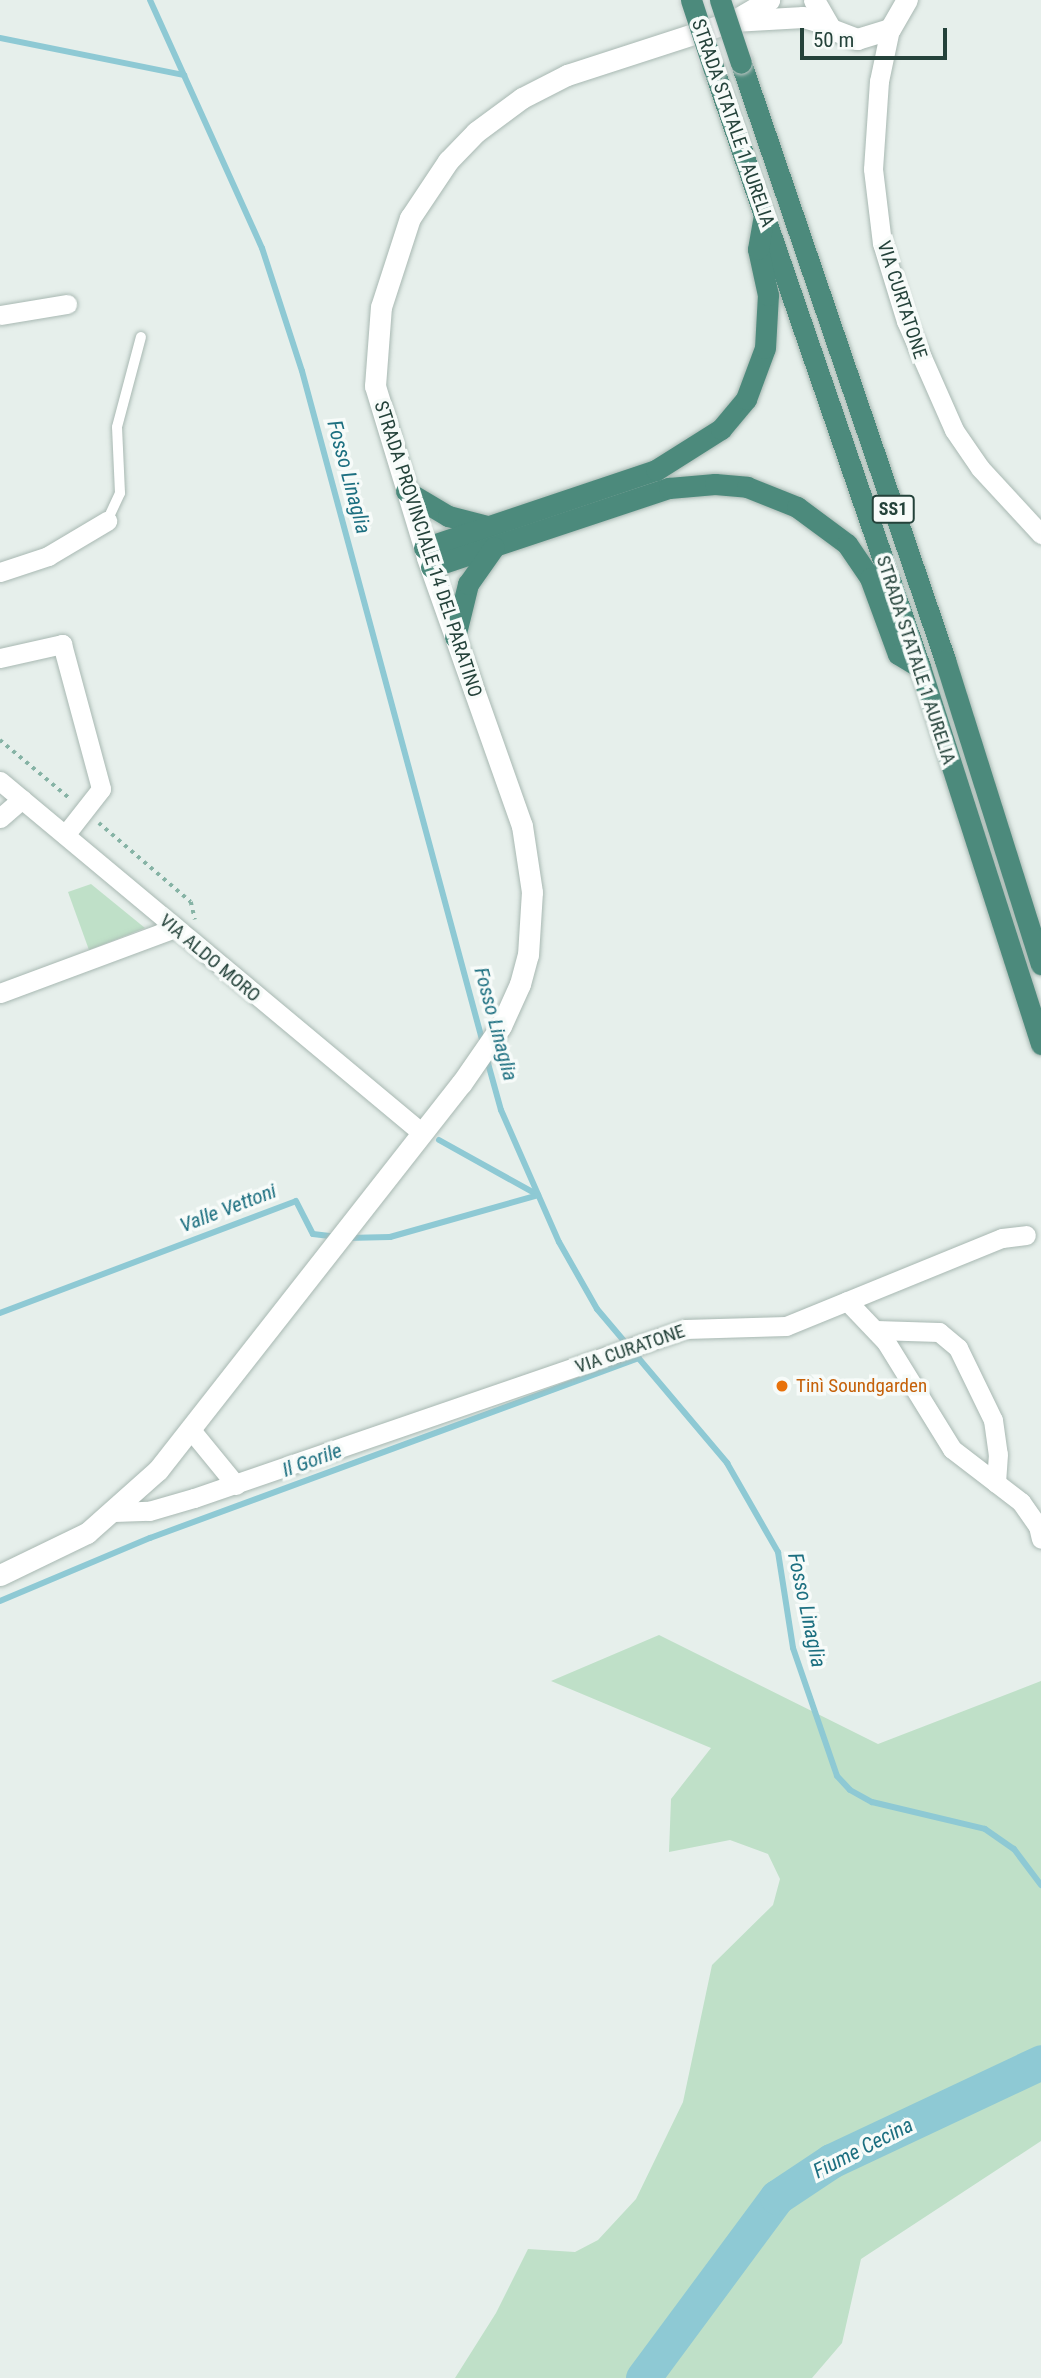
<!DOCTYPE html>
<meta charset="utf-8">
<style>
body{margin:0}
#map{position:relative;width:1041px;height:2378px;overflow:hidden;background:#e6efeb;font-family:"Roboto Condensed",sans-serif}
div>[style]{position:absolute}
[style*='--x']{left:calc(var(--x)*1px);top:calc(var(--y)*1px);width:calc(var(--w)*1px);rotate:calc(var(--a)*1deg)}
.green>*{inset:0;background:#bfe0c8}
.stream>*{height:6px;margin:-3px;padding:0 3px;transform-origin:3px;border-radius:3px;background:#8ec9d4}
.river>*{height:35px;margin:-17.5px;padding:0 17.5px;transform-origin:17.5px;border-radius:17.5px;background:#8ec9d4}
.path>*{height:3.5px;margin-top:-1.75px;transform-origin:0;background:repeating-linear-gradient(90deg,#86b3a5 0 3.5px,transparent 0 8.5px)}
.roads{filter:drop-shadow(0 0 2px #a8b8b2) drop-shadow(0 0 2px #a8b8b2)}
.service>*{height:10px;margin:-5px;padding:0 5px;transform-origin:5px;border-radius:5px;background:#fff}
.minor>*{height:19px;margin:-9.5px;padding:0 9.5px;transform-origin:9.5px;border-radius:9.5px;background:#fff}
.secondary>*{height:21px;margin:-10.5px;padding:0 10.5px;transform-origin:10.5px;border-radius:10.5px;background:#fff}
.trunk>*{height:21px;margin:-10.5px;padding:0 10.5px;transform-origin:10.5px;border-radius:10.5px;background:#4c8a7c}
.bridges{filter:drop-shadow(0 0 2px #c2cac8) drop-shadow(0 0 2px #c2cac8)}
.trunk-bridge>*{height:21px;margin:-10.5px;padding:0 10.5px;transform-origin:10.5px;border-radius:10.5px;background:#4c8a7c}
.dots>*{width:19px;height:19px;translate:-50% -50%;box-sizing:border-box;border:4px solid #f7fbf9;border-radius:50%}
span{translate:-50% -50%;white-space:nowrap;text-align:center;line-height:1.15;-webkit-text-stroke:7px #f7fbf9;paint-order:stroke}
.shield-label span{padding:2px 5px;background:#f7fbf9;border:2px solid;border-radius:5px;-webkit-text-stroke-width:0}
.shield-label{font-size:18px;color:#24423a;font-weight:700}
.street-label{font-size:19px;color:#24423a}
.food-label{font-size:19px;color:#c56008}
.left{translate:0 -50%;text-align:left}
.water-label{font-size:21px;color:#1c6f80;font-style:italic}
.scale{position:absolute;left:800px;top:28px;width:147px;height:32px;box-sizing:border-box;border:4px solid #24423a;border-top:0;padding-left:9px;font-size:21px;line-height:24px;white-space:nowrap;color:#24423a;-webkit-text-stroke:5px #f7fbf9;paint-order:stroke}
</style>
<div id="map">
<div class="green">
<i style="clip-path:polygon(91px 884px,145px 928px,89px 950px,68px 892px)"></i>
<i style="clip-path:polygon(659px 1635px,878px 1744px,1041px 1681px,1041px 2141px,861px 2259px,842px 2343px,812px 2378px,455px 2378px,496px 2313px,528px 2249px,575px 2252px,598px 2240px,636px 2199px,683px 2102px,712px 1965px,773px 1905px,780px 1879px,768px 1854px,730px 1840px,669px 1852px,671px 1799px,711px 1748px,551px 1681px)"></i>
</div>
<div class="stream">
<i style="--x:150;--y:0;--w:272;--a:65.7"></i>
<i style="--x:262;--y:248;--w:129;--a:72"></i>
<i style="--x:302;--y:371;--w:696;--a:74.93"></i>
<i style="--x:0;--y:38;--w:188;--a:11.4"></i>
<i style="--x:486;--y:1056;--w:56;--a:74.5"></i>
<i style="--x:501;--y:1110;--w:144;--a:66.3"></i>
<i style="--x:559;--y:1242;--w:77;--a:60.4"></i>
<i style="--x:597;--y:1309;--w:202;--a:49.8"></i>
<i style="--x:727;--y:1463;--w:103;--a:60.2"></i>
<i style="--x:778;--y:1552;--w:97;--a:81.1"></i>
<i style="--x:793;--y:1648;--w:135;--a:71"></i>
<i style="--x:837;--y:1776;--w:19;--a:47"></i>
<i style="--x:850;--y:1790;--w:25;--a:29"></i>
<i style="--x:872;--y:1802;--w:116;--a:13.4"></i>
<i style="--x:985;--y:1829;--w:35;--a:35"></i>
<i style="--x:1014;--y:1849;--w:45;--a:53.1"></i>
<i style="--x:439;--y:1140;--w:111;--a:29.1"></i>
<i style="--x:347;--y:1238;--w:43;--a:-1.3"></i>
<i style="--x:390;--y:1237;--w:154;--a:-15.8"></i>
<i style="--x:0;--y:1313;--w:316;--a:-20.7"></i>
<i style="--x:296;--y:1201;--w:37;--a:63"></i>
<i style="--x:313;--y:1234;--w:23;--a:7"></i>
<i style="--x:0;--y:1601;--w:163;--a:-22.8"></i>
<i style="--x:150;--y:1538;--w:521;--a:-20.21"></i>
</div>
<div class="river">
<i style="--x:643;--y:2378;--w:225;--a:-53.5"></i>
<i style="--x:777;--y:2197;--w:65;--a:-33.7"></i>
<i style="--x:831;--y:2161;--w:232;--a:-25.2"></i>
</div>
<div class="path">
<i style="--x:0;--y:740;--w:90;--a:40"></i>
<i style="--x:99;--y:823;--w:121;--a:40.7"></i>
<i style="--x:191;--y:902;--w:18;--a:77"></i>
</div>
<div class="roads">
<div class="service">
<i style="--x:107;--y:521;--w:31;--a:-65"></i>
<i style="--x:120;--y:493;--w:66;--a:-92.6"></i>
<i style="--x:117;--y:427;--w:93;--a:-75.1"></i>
</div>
<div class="minor">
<i style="--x:890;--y:29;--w:53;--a:101.9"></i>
<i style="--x:879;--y:81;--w:88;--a:93.9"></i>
<i style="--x:873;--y:169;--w:75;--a:83.1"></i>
<i style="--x:882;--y:243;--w:82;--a:72.9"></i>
<i style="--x:906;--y:321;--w:119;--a:66.2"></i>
<i style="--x:954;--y:430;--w:46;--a:55.6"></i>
<i style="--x:980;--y:468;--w:90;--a:47.3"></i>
<i style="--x:0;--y:315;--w:68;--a:-9.3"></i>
<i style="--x:0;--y:572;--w:51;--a:-18.4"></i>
<i style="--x:48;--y:556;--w:69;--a:-30.7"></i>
<i style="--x:0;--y:658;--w:64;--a:-12.7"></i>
<i style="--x:62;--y:644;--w:150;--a:74.9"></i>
<i style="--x:101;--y:789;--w:58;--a:128"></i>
<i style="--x:0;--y:781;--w:550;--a:39.83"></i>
<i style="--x:0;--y:818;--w:29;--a:-41"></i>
<i style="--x:0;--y:993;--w:187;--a:-20.4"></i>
<i style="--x:847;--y:1301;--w:57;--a:46.4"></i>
<i style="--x:886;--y:1342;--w:126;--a:58.3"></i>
<i style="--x:952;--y:1449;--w:87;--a:37.5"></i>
<i style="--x:1021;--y:1502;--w:29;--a:55"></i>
<i style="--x:1038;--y:1526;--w:13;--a:77"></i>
<i style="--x:876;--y:1330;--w:63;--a:1.8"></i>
<i style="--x:939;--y:1332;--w:25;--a:40"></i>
<i style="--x:958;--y:1348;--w:80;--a:64.1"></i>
<i style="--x:993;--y:1420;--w:34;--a:82"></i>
<i style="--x:998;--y:1454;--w:29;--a:94"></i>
<i style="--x:191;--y:1430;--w:71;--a:50.7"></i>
<i style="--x:114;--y:1512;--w:35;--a:-2"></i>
<i style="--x:149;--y:1511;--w:47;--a:-16.1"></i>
<i style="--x:194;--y:1498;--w:519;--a:-18.99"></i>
<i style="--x:685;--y:1329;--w:101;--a:-1.7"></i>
<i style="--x:786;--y:1326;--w:233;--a:-22.2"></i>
<i style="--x:1002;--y:1238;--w:24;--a:-7"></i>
</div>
<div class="secondary">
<i style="--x:814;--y:0;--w:34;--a:60"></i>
<i style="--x:831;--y:29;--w:28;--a:21"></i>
<i style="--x:857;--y:39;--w:34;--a:-17"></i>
<i style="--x:890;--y:29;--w:34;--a:-60"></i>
<i style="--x:733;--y:21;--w:70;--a:-3.3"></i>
<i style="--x:803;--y:17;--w:22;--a:16"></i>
<i style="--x:0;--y:1575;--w:97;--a:-25.8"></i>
<i style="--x:87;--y:1533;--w:95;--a:-41.6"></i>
<i style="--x:158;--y:1470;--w:491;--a:-51.9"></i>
<i style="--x:461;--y:1084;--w:70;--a:-55.4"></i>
<i style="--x:501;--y:1026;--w:46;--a:-65.7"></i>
<i style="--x:520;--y:984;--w:30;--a:-75"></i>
<i style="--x:528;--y:955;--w:63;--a:-86.4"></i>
<i style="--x:532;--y:892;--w:67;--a:-98.6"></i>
<i style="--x:522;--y:826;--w:285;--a:-109.5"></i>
<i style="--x:427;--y:557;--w:179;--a:-106.9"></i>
<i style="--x:375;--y:386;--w:79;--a:-85.7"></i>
<i style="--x:381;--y:307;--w:94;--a:-72"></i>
<i style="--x:410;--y:218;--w:69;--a:-56.3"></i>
<i style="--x:448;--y:161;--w:40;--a:-46"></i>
<i style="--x:476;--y:132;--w:57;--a:-36.5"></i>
<i style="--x:522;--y:98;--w:51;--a:-27.1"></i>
<i style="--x:567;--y:75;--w:175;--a:-18"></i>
<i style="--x:733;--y:21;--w:42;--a:-30.3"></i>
</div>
<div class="trunk">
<i style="--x:741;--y:63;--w:631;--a:71.13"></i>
<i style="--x:945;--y:660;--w:319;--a:72.5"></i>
<i style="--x:714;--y:70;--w:632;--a:70.96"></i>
<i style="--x:920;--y:667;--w:396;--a:72.2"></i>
<i style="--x:406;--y:491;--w:49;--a:30.8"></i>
<i style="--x:448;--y:516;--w:40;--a:14.4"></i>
<i style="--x:424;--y:548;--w:245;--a:-18.6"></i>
<i style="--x:656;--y:470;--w:77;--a:-32.2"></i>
<i style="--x:721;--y:429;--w:39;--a:-50"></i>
<i style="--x:746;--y:399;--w:54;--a:-69.6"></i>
<i style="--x:765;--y:348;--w:53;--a:-86.8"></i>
<i style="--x:768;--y:295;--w:47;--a:-102.3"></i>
<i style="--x:758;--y:249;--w:35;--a:-80"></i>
<i style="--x:431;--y:567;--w:251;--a:-18.4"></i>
<i style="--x:669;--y:488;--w:46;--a:-5"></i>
<i style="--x:715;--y:484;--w:32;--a:5"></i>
<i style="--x:747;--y:487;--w:54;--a:21.8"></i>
<i style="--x:797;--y:507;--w:62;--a:36.5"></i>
<i style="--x:847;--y:544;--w:41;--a:55.9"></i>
<i style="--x:870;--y:578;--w:81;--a:69.8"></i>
<i style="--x:898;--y:654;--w:26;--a:31"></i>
<i style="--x:455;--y:637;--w:55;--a:-76.2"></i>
<i style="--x:468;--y:584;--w:45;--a:-54.9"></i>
</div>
</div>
<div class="bridges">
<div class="trunk-bridge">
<i style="--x:691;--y:0;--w:74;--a:71.8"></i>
<i style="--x:720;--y:0;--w:66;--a:71.6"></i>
</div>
</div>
<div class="dots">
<i style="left:782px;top:1386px;background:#e8710a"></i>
</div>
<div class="shield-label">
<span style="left:893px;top:509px">SS1</span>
</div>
<div class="street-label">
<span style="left:733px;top:123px;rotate:71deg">STRADA STATALE 1 AURELIA</span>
<span style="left:902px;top:300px;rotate:72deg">VIA CURTATONE</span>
<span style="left:428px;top:549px;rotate:72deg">STRADA PROVINCIALE 14 DEL PARATINO</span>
<span style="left:916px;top:660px;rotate:72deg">STRADA STATALE 1 AURELIA</span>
<span style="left:210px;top:958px;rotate:40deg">VIA ALDO MORO</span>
<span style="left:630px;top:1349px;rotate:-19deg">VIA CURATONE</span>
</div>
<div class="food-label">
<span class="left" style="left:796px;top:1386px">Tinì Soundgarden</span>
</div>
<div class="water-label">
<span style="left:349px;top:477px;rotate:75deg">Fosso Linaglia</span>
<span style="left:496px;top:1024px;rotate:75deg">Fosso Linaglia</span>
<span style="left:228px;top:1208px;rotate:-21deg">Valle Vettoni</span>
<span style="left:312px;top:1460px;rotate:-20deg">Il Gorile</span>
<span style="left:807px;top:1610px;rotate:78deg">Fosso Linaglia</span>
<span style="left:863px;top:2148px;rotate:-27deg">Fiume Cecina</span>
</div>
<div class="scale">50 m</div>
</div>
